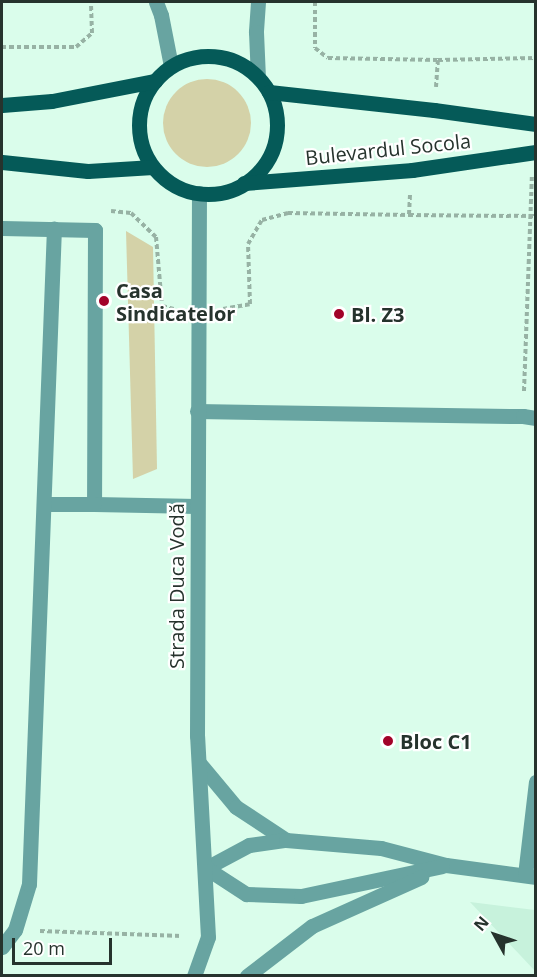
<!DOCTYPE html>
<meta charset="utf-8">
<style>
body{margin:0}
#map{position:relative;width:537px;height:977px;overflow:hidden;background:#dafdeb;font-family:"Open Sans",sans-serif}
div>[style]{position:absolute}
[style*='--x']{left:calc(var(--x)*1px);top:calc(var(--y)*1px);width:calc(var(--w)*1px);rotate:calc(var(--a)*1deg)}
.built>*{inset:0;background:#c7f2dc}
.green>*{inset:0;background:#d4d2a8}
.round{border-radius:50%}
.path>*{height:4px;margin-top:-2px;transform-origin:0;background:repeating-linear-gradient(90deg,#97b2a4 0 4.5px,transparent 0 7.5px)}
.minor>*{height:15px;margin:-7.5px;padding:0 7.5px;transform-origin:7.5px;border-radius:7.5px;background:#68a4a1}
.major>*{height:15px;margin:-7.5px;padding:0 7.5px;transform-origin:7.5px;border-radius:7.5px;background:#055a58}
.major>.ring{margin:-7.5px;padding:0;box-sizing:content-box;background:none;border:15px solid #055a58;border-radius:50%}
.dots>*{width:16px;height:16px;translate:-50% -50%;box-sizing:border-box;border:3px solid #fff;border-radius:50%}
span{translate:-50% -50%;white-space:nowrap;text-align:center;line-height:1.15;-webkit-text-stroke:4.5px #fff;paint-order:stroke}
.street-label{font-size:20px;color:#26332d}
.poi-label{font-size:20px;color:#26332d;font-weight:700}
.left{translate:0 -50%;text-align:left}
.frame{position:absolute;inset:0;border:3px solid #26332d;pointer-events:none}
.north{position:absolute;left:465px;top:905px;width:60px;height:60px;-webkit-text-stroke:4px #fff;paint-order:stroke;rotate:310deg;font-size:16px;font-weight:700;line-height:24px;text-align:center;color:#26332d}
.north::after{content:'';display:block;margin:auto;width:21px;height:27px;background:#26332d;clip-path:polygon(50% 0,100% 100%,50% 72%,0 100%)}
.scale{position:absolute;left:12px;top:938px;width:100px;height:27px;box-sizing:border-box;border:3px solid #26332d;border-top:0;padding-left:8px;font-size:18px;line-height:21px;white-space:nowrap;color:#26332d;-webkit-text-stroke:4px #fff;paint-order:stroke}
</style>
<div id="map">
<div class="built">
<i style="clip-path:polygon(470px 902px,535px 910px,535px 971px)"></i>
</div>
<div class="green">
<i class="round" style="left:163px;top:79px;width:88px;height:88px"></i>
<i style="clip-path:polygon(126px 231px,153px 247px,157px 469px,133px 479px)"></i>
</div>
<div class="path">
<i style="--x:315;--y:2;--w:46;--a:90"></i>
<i style="--x:315;--y:48;--w:16;--a:38"></i>
<i style="--x:328;--y:58;--w:110;--a:1"></i>
<i style="--x:438;--y:60;--w:98;--a:-1.2"></i>
<i style="--x:2;--y:47;--w:74;--a:0"></i>
<i style="--x:76;--y:47;--w:21;--a:-41"></i>
<i style="--x:92;--y:33;--w:31;--a:-92"></i>
<i style="--x:436;--y:87;--w:27;--a:-86"></i>
<i style="--x:410;--y:195;--w:20;--a:93"></i>
<i style="--x:409;--y:215;--w:127;--a:0.5"></i>
<i style="--x:111;--y:211;--w:20;--a:6"></i>
<i style="--x:131;--y:213;--w:35;--a:44"></i>
<i style="--x:156;--y:237;--w:69;--a:85"></i>
<i style="--x:162;--y:306;--w:12;--a:14"></i>
<i style="--x:223;--y:309;--w:27;--a:-10"></i>
<i style="--x:250;--y:304;--w:60;--a:-91.9"></i>
<i style="--x:248;--y:244;--w:28;--a:-60"></i>
<i style="--x:262;--y:220;--w:27;--a:-15"></i>
<i style="--x:288;--y:213;--w:121;--a:0.9"></i>
<i style="--x:524;--y:391;--w:215;--a:-87.9"></i>
<i style="--x:40;--y:931;--w:142;--a:2"></i>
</div>
<div class="minor">
<i style="--x:156;--y:2;--w:14;--a:69"></i>
<i style="--x:161;--y:15;--w:52;--a:78.9"></i>
<i style="--x:258;--y:2;--w:30;--a:94"></i>
<i style="--x:256;--y:32;--w:45;--a:87.5"></i>
<i style="--x:2;--y:228;--w:93;--a:1.2"></i>
<i style="--x:95;--y:230;--w:274;--a:90.2"></i>
<i style="--x:94;--y:504;--w:103;--a:1.1"></i>
<i style="--x:197;--y:411;--w:326;--a:0.9"></i>
<i style="--x:523;--y:416;--w:13;--a:9"></i>
<i style="--x:44;--y:504;--w:50;--a:0"></i>
<i style="--x:200;--y:764;--w:56;--a:50.1"></i>
<i style="--x:236;--y:807;--w:60;--a:33.4"></i>
<i style="--x:206;--y:868;--w:49;--a:-28.1"></i>
<i style="--x:249;--y:845;--w:37;--a:-8"></i>
<i style="--x:286;--y:840;--w:95;--a:4.8"></i>
<i style="--x:381;--y:848;--w:67;--a:14.7"></i>
<i style="--x:446;--y:865;--w:91;--a:7.6"></i>
<i style="--x:206;--y:868;--w:48;--a:33"></i>
<i style="--x:246;--y:894;--w:55;--a:2.1"></i>
<i style="--x:301;--y:896;--w:144;--a:-12"></i>
<i style="--x:525;--y:875;--w:94;--a:-83.3"></i>
<i style="--x:2;--y:947;--w:21;--a:-53"></i>
<i style="--x:15;--y:930;--w:48;--a:-73.1"></i>
<i style="--x:29;--y:884;--w:656;--a:-87.82"></i>
<i style="--x:194;--y:976;--w:41;--a:-70.3"></i>
<i style="--x:208;--y:937;--w:201;--a:-93.1"></i>
<i style="--x:197;--y:736;--w:543;--a:-89.79"></i>
<i style="--x:247;--y:976;--w:82;--a:-37.6"></i>
<i style="--x:312;--y:926;--w:120;--a:-24.2"></i>
</div>
<div class="major">
<i class="ring" style="left:139px;top:56px;width:123px;height:123px"></i>
<i style="--x:269;--y:92;--w:166;--a:6.2"></i>
<i style="--x:434;--y:110;--w:103;--a:7.8"></i>
<i style="--x:2;--y:105;--w:50;--a:-4.6"></i>
<i style="--x:52;--y:101;--w:105;--a:-11"></i>
<i style="--x:2;--y:162;--w:86;--a:6"></i>
<i style="--x:88;--y:171;--w:65;--a:-3.5"></i>
<i style="--x:244;--y:183;--w:169;--a:-4.4"></i>
<i style="--x:412;--y:170;--w:125;--a:-8.3"></i>
</div>
<div class="dots">
<i style="left:104px;top:301px;background:#a20329"></i>
<i style="left:339px;top:314px;background:#a20329"></i>
<i style="left:388px;top:741px;background:#a20329"></i>
</div>
<div class="street-label">
<span style="left:388px;top:149px;rotate:-6deg">Bulevardul Socola</span>
<span style="left:176px;top:586px;rotate:-90deg">Strada Duca Vodă</span>
</div>
<div class="poi-label">
<span class="left" style="left:116px;top:302px">Casa<br>Sindicatelor</span>
<span class="left" style="left:351px;top:314px">Bl. Z3</span>
<span class="left" style="left:400px;top:741px">Bloc C1</span>
</div>
<div class="frame"></div>
<div class="north">N</div>
<div class="scale">20 m</div>
</div>
